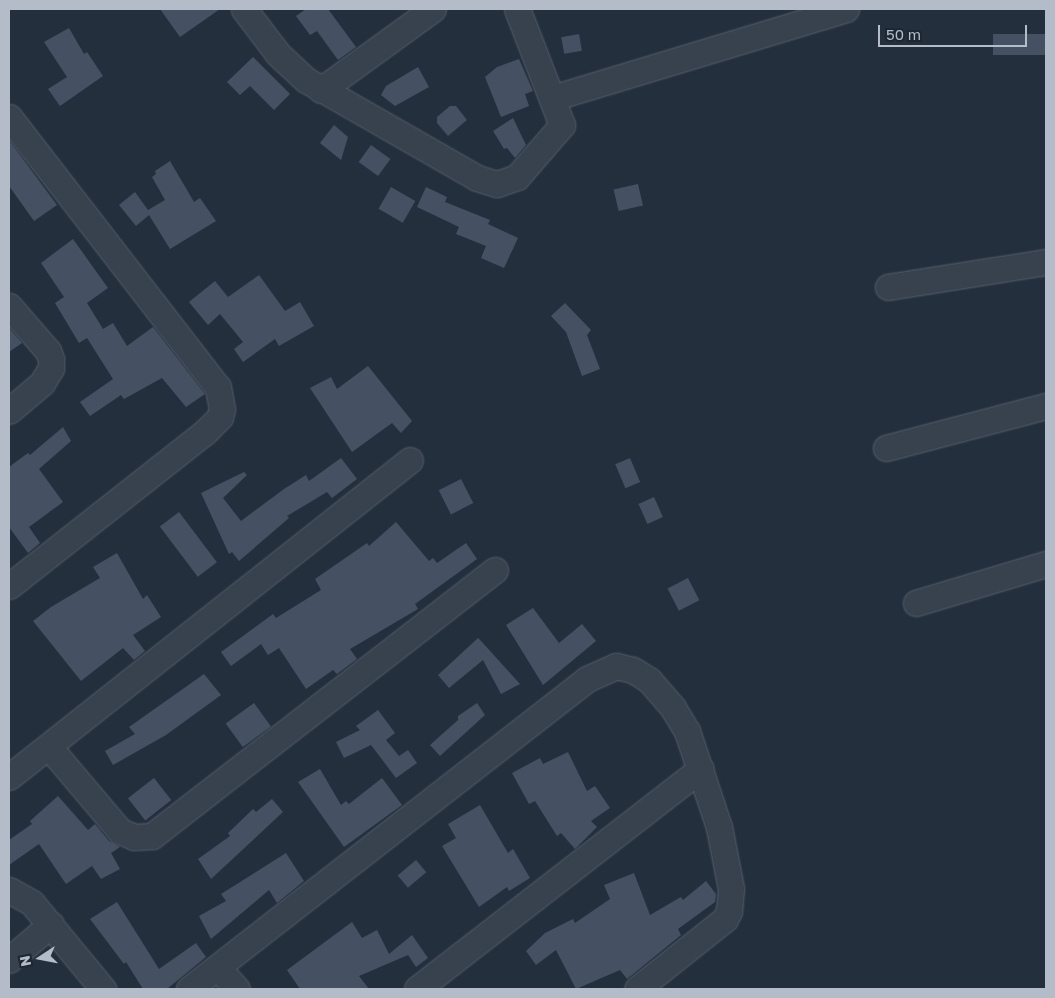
<!DOCTYPE html>
<style>
body{margin:0}
#map{position:relative;width:1055px;height:998px;overflow:hidden;background:#242f3e;font-family:"Golos Text",sans-serif}
div>[style]{position:absolute}
[style*='--x']{left:calc(var(--x)*1px);top:calc(var(--y)*1px);width:calc(var(--w)*1px);rotate:calc(var(--a)*1deg)}
.building>*{inset:0;background:#455162;transform-origin:0 0}
.roads{filter:drop-shadow(0 0 1px #565f6c) drop-shadow(0 0 1px #565f6c)}
.minor>*{height:25px;margin:-12.5px;padding:0 12.5px;transform-origin:12.5px;border-radius:12.5px;background:#38414e}
span{translate:-50% -50%;white-space:nowrap;text-align:center;line-height:1.15;-webkit-text-stroke:5px #1d2633;paint-order:stroke}
.frame{position:absolute;inset:0;border:10px solid #b4bcc9;pointer-events:none}
.north{position:absolute;left:15px;top:933px;width:50px;height:50px;-webkit-text-stroke:4px #1d2633;paint-order:stroke;rotate:259deg;font-size:14px;font-weight:700;line-height:20px;text-align:center;color:#b4bcc9}
.north::after{content:'';display:block;margin:auto;width:18px;height:22px;background:#b4bcc9;clip-path:polygon(50% 0,100% 100%,50% 72%,0 100%)}
.scale{position:absolute;left:878px;top:25px;width:149px;height:22px;box-sizing:border-box;border:2px solid #b4bcc9;border-top:0;padding-left:6px;font-size:15px;line-height:18px;white-space:nowrap;color:#b4bcc9;-webkit-text-stroke:4px #1d2633;paint-order:stroke}
</style>
<div id="map">
<div class="building">
<i style="clip-path:polygon(160px 9px,220px 9px,180px 37px)"></i>
<i style="clip-path:polygon(306px 9px,328px 9px,356px 47px,338px 60px,317px 31px,310px 35px,296px 16px)"></i>
<i style="clip-path:polygon(69px 28px,84px 54px,87px 52px,103px 76px,60px 106px,48px 89px,67px 77px,44px 42px)"></i>
<i style="left:579px;top:34px;width:17px;height:18px;rotate:80deg"></i>
<i style="left:1046px;top:34px;width:21px;height:53px;rotate:90deg"></i>
<i style="clip-path:polygon(253px 57px,290px 94px,274px 110px,250px 86px,240px 95px,227px 82px)"></i>
<i style="clip-path:polygon(519px 59px,533px 91px,525px 94px,529px 106px,501px 117px,485px 77px,497px 67px)"></i>
<i style="clip-path:polygon(418px 67px,429px 87px,395px 106px,381px 95px,386px 86px)"></i>
<i style="clip-path:polygon(450px 106px,456px 106px,467px 120px,448px 136px,437px 123px,437px 117px)"></i>
<i style="clip-path:polygon(513px 118px,526px 145px,515px 158px,507px 148px,504px 149px,493px 131px)"></i>
<i style="clip-path:polygon(334px 125px,348px 137px,341px 160px,320px 143px)"></i>
<i style="clip-path:polygon(9px 140px,57px 205px,34px 221px,9px 186px)"></i>
<i style="left:371px;top:145px;width:24px;height:21px;rotate:36deg"></i>
<i style="clip-path:polygon(170px 161px,194px 202px,200px 198px,216px 221px,170px 249px,149px 215px,136px 226px,119px 205px,135px 192px,148px 210px,165px 200px,152px 177px,156px 174px,155px 171px)"></i>
<i style="left:638px;top:184px;width:22px;height:25px;rotate:77deg"></i>
<i style="left:391px;top:187px;width:28px;height:25px;rotate:30deg"></i>
<i style="clip-path:polygon(426px 187px,447px 197px,445px 202px,490px 220px,488px 224px,518px 238px,504px 268px,481px 258px,486px 246px,456px 234px,459px 227px,417px 207px)"></i>
<i style="clip-path:polygon(73px 239px,108px 288px,87px 303px,103px 329px,113px 323px,127px 346px,153px 327px,205px 394px,186px 407px,162px 378px,124px 399px,121px 395px,90px 416px,80px 402px,113px 379px,87px 338px,79px 343px,55px 303px,64px 297px,41px 263px)"></i>
<i style="clip-path:polygon(259px 275px,285px 311px,300px 302px,314px 326px,279px 346px,275px 339px,243px 362px,234px 349px,243px 342px,220px 314px,208px 325px,189px 302px,215px 281px,228px 297px)"></i>
<i style="clip-path:polygon(565px 303px,591px 330px,587px 335px,600px 369px,582px 376px,566px 332px,551px 316px)"></i>
<i style="clip-path:polygon(9px 328px,22px 343px,9px 352px)"></i>
<i style="clip-path:polygon(368px 366px,412px 421px,401px 433px,392px 423px,352px 452px,310px 388px,331px 377px,337px 389px)"></i>
<i style="clip-path:polygon(63px 427px,71px 441px,39px 469px,63px 502px,29px 527px,40px 543px,28px 553px,9px 527px,9px 467px,28px 453px,30px 455px)"></i>
<i style="clip-path:polygon(341px 458px,357px 479px,332px 498px,327px 492px,287px 516px,289px 518px,239px 561px,232px 552px,229px 554px,201px 493px,244px 472px,247px 475px,223px 498px,241px 521px,284px 489px,306px 475px,309px 481px)"></i>
<i style="left:630px;top:458px;width:26px;height:16px;rotate:67deg"></i>
<i style="left:461px;top:479px;width:27px;height:25px;rotate:63deg"></i>
<i style="left:654px;top:497px;width:22px;height:17px;rotate:66deg"></i>
<i style="left:179px;top:512px;width:63px;height:24px;rotate:53deg"></i>
<i style="clip-path:polygon(396px 522px,429px 561px,433px 558px,437px 563px,466px 543px,477px 559px,415px 604px,418px 609px,350px 649px,357px 659px,337px 674px,333px 670px,306px 689px,279px 648px,268px 655px,261px 644px,231px 666px,221px 652px,273px 614px,276px 618px,321px 590px,315px 579px,367px 543px,369px 546px)"></i>
<i style="clip-path:polygon(117px 553px,143px 599px,147px 595px,161px 617px,133px 635px,145px 651px,134px 660px,123px 648px,81px 681px,33px 621px,51px 607px,100px 578px,93px 567px)"></i>
<i style="left:688px;top:578px;width:25px;height:23px;rotate:63deg"></i>
<i style="clip-path:polygon(533px 608px,559px 643px,582px 624px,596px 641px,543px 685px,506px 625px)"></i>
<i style="clip-path:polygon(478px 638px,481px 641px,520px 684px,501px 694px,483px 660px,449px 688px,438px 675px)"></i>
<i style="clip-path:polygon(204px 674px,221px 695px,166px 735px,113px 765px,105px 751px,135px 734px,129px 727px)"></i>
<i style="left:254px;top:703px;width:29px;height:35px;rotate:54deg"></i>
<i style="clip-path:polygon(477px 703px,485px 715px,440px 756px,430px 745px,458px 720px,458px 716px)"></i>
<i style="clip-path:polygon(378px 710px,395px 733px,386px 740px,399px 756px,408px 750px,417px 763px,396px 778px,371px 745px,344px 758px,336px 742px,360px 730px,356px 726px)"></i>
<i style="clip-path:polygon(568px 752px,587px 791px,595px 786px,610px 808px,591px 821px,597px 827px,575px 849px,561px 833px,557px 836px,535px 801px,529px 804px,512px 773px,540px 758px,543px 764px)"></i>
<i style="clip-path:polygon(320px 769px,341px 805px,346px 801px,349px 804px,382px 778px,402px 805px,344px 847px,298px 782px)"></i>
<i style="left:154px;top:778px;width:28px;height:33px;rotate:52deg"></i>
<i style="clip-path:polygon(58px 796px,88px 830px,95px 824px,109px 841px,120px 847px,111px 853px,120px 869px,101px 879px,92px 866px,66px 884px,39px 844px,9px 865px,9px 840px,32px 824px,30px 821px)"></i>
<i style="clip-path:polygon(272px 799px,283px 812px,211px 879px,198px 859px,230px 836px,228px 833px,253px 809px,256px 812px)"></i>
<i style="clip-path:polygon(480px 805px,508px 853px,513px 849px,530px 878px,509px 891px,507px 887px,479px 907px,442px 846px,456px 838px,448px 824px)"></i>
<i style="clip-path:polygon(286px 853px,304px 881px,277px 903px,269px 890px,211px 939px,199px 916px,226px 901px,221px 894px)"></i>
<i style="left:416px;top:860px;width:16px;height:24px;rotate:50deg"></i>
<i style="clip-path:polygon(634px 873px,650px 915px,681px 897px,683px 900px,706px 881px,716px 894px,715px 902px,678px 929px,681px 935px,627px 979px,620px 970px,576px 989px,556px 950px,536px 965px,526px 951px,545px 933px,573px 919px,575px 923px,610px 899px,604px 885px)"></i>
<i style="clip-path:polygon(117px 902px,159px 969px,196px 943px,206px 957px,167px 989px,143px 989px,126px 962px,124px 964px,90px 919px)"></i>
<i style="clip-path:polygon(352px 922px,362px 938px,377px 930px,389px 954px,412px 935px,428px 958px,416px 967px,408px 955px,359px 976px,369px 989px,300px 989px,287px 970px)"></i>
</div>
<div class="roads">
<div class="minor">
<i style="--x:244;--y:9;--w:56;--a:52.9"></i>
<i style="--x:278;--y:54;--w:38;--a:43"></i>
<i style="--x:306;--y:80;--w:197;--a:29.8"></i>
<i style="--x:477;--y:178;--w:21;--a:17"></i>
<i style="--x:497;--y:184;--w:21;--a:-19"></i>
<i style="--x:517;--y:177;--w:69;--a:-49.1"></i>
<i style="--x:562;--y:125;--w:124;--a:-111.2"></i>
<i style="--x:321;--y:90;--w:138;--a:-35.9"></i>
<i style="--x:552;--y:98;--w:307;--a:-16.8"></i>
<i style="--x:9;--y:117;--w:341;--a:52.3"></i>
<i style="--x:218;--y:387;--w:22;--a:80"></i>
<i style="--x:222;--y:409;--w:8;--a:104"></i>
<i style="--x:220;--y:417;--w:21;--a:135"></i>
<i style="--x:205;--y:432;--w:249;--a:141.8"></i>
<i style="--x:888;--y:287;--w:160;--a:-9"></i>
<i style="--x:9;--y:306;--w:60;--a:49.1"></i>
<i style="--x:48;--y:351;--w:9;--a:69"></i>
<i style="--x:51;--y:359;--w:9;--a:90"></i>
<i style="--x:51;--y:368;--w:17;--a:121"></i>
<i style="--x:42;--y:383;--w:43;--a:139.7"></i>
<i style="--x:886;--y:448;--w:165;--a:-14.7"></i>
<i style="--x:916;--y:603;--w:136;--a:-16.7"></i>
<i style="--x:49;--y:747;--w:110;--a:49.8"></i>
<i style="--x:120;--y:831;--w:15;--a:23"></i>
<i style="--x:134;--y:837;--w:18;--a:-3"></i>
<i style="--x:152;--y:836;--w:434;--a:-37.8"></i>
<i style="--x:9;--y:777;--w:511;--a:-38.33"></i>
<i style="--x:9;--y:890;--w:26;--a:29"></i>
<i style="--x:32;--y:903;--w:112;--a:50.5"></i>
<i style="--x:9;--y:960;--w:55;--a:-40.6"></i>
<i style="--x:218;--y:968;--w:28;--a:48"></i>
<i style="--x:189;--y:989;--w:504;--a:-37.91"></i>
<i style="--x:587;--y:679;--w:32;--a:-24"></i>
<i style="--x:616;--y:666;--w:17;--a:13"></i>
<i style="--x:633;--y:670;--w:19;--a:32"></i>
<i style="--x:649;--y:680;--w:37;--a:49"></i>
<i style="--x:673;--y:708;--w:27;--a:59"></i>
<i style="--x:687;--y:731;--w:101;--a:71.6"></i>
<i style="--x:719;--y:827;--w:63;--a:79"></i>
<i style="--x:731;--y:889;--w:22;--a:95"></i>
<i style="--x:729;--y:911;--w:9;--a:117"></i>
<i style="--x:725;--y:919;--w:112;--a:141.5"></i>
<i style="--x:417;--y:989;--w:359;--a:-37.8"></i>
</div>
</div>
<div class="frame"></div>
<div class="north">N</div>
<div class="scale">50 m</div>
</div>
